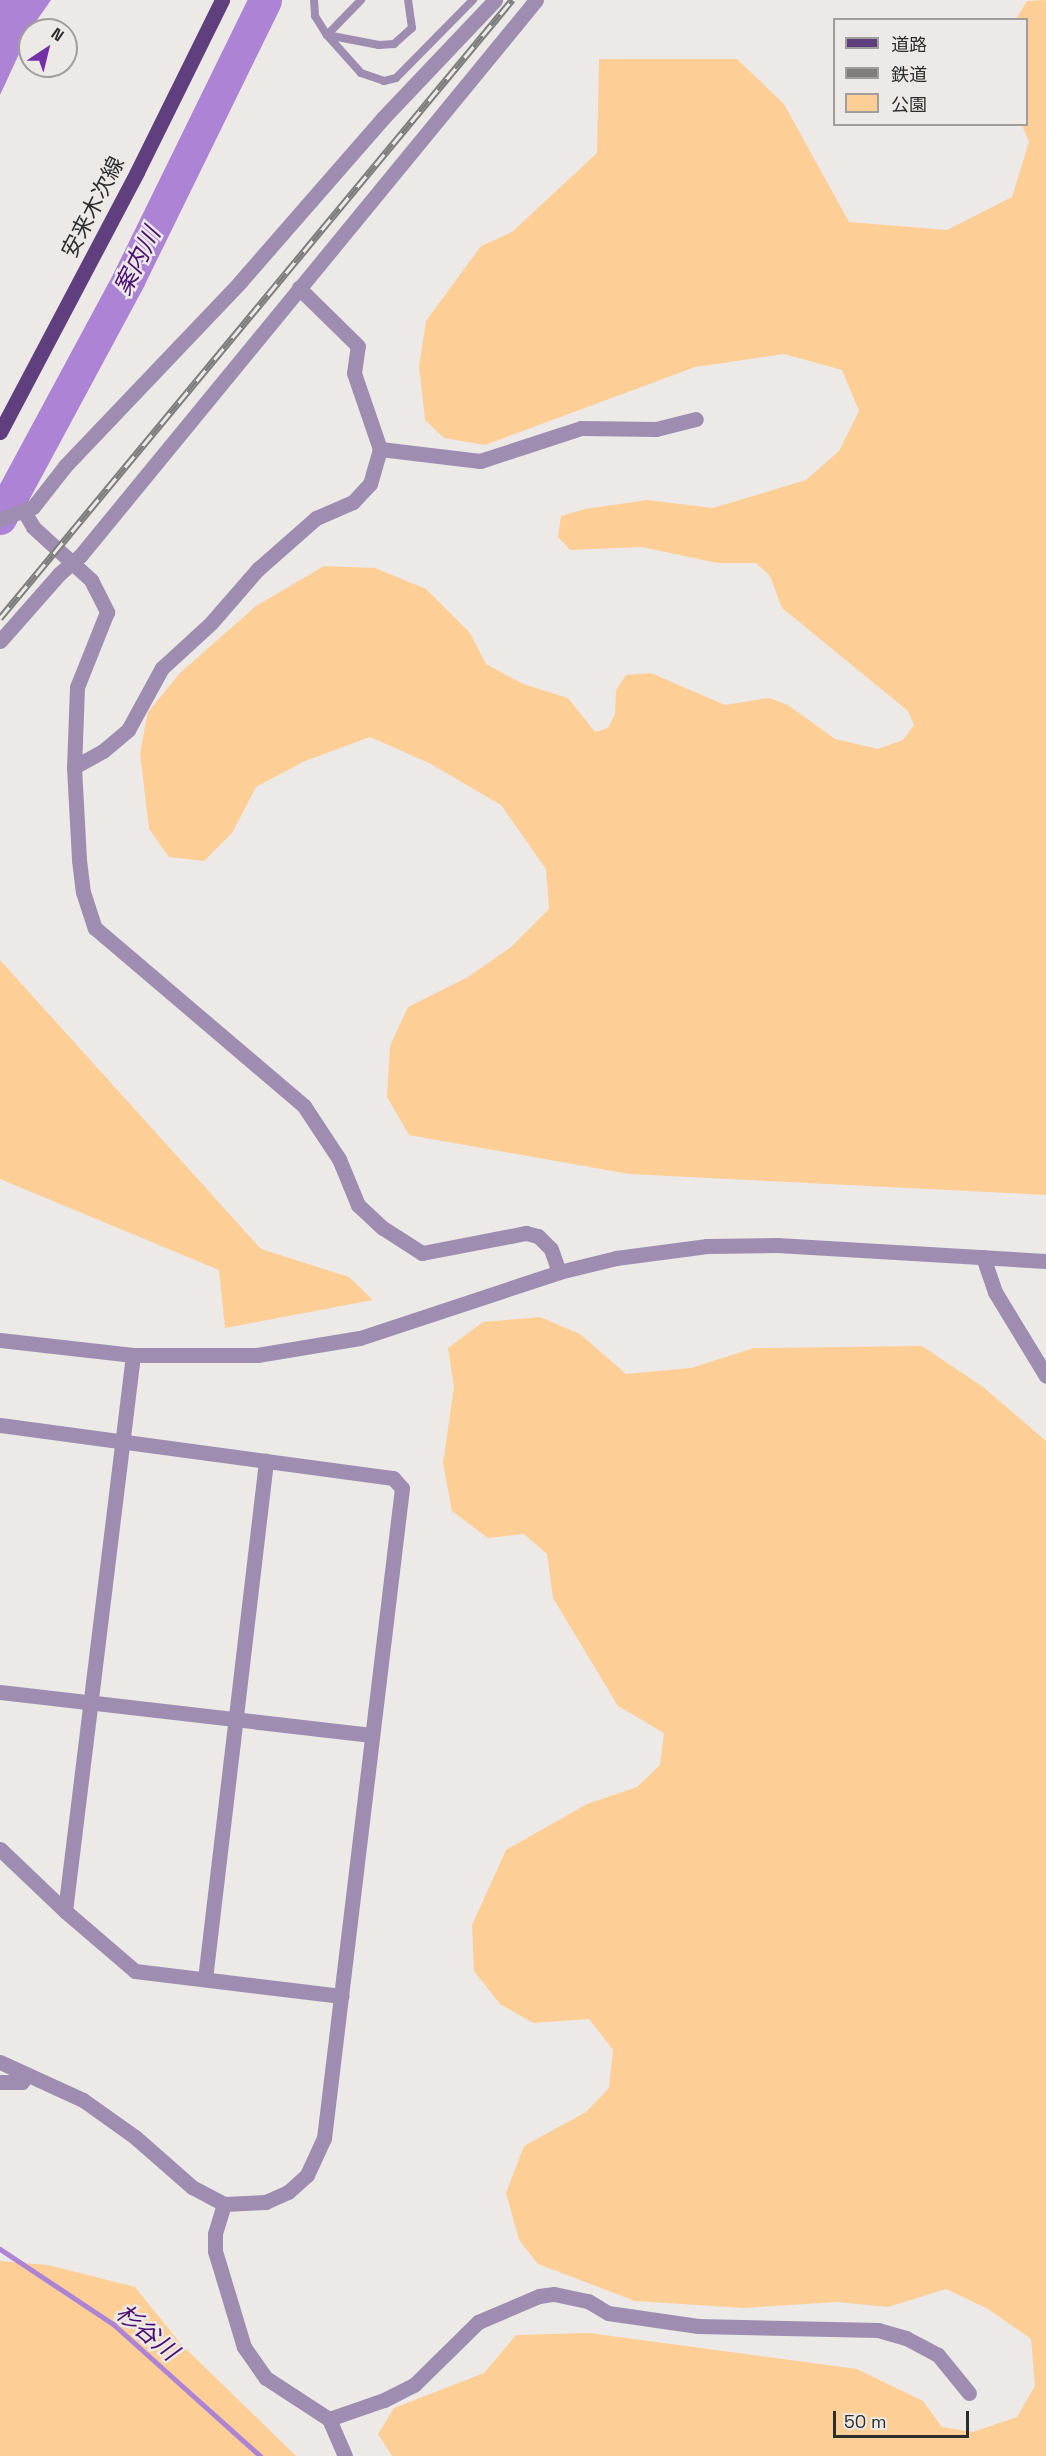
<!DOCTYPE html>
<meta charset="utf-8">
<style>
body{margin:0}
#map{position:relative;width:1046px;height:2456px;overflow:hidden;background:#ece9e7;font-family:"Space Grotesk","Noto Sans JP",sans-serif}
div>[style]{position:absolute}
[style*='--x']{left:calc(var(--x)*1px);top:calc(var(--y)*1px);width:calc(var(--w)*1px);rotate:calc(var(--a)*1deg)}
.green>*{inset:0;background:#fdcf96}
.water>*{inset:0;background:#ad83d5}
.stream>*{height:5px;margin:-2.5px;padding:0 2.5px;transform-origin:2.5px;border-radius:2.5px;background:#ad83d5}
.river>*{height:33px;margin:-16.5px;padding:0 16.5px;transform-origin:16.5px;border-radius:16.5px;background:#ad83d5}
.service>*{height:8px;margin:-4px;padding:0 4px;transform-origin:4px;border-radius:4px;background:#9e8db1}
.minor>*{height:15px;margin:-7.5px;padding:0 7.5px;transform-origin:7.5px;border-radius:7.5px;background:#9e8db1}
.tertiary>*{height:15px;margin:-7.5px;padding:0 7.5px;transform-origin:7.5px;border-radius:7.5px;background:#9e8db1}
.primary>*{height:15px;margin:-7.5px;padding:0 7.5px;transform-origin:7.5px;border-radius:7.5px;background:#603f7e}
.rail>*{height:7px;margin-top:-3.5px;transform-origin:0;background:repeating-linear-gradient(90deg,#ece9e7 0 14px,#7f7e7d 0 28px);box-sizing:border-box;border-block:2px solid #7f7e7d}
span{translate:-50% -50%;white-space:nowrap;text-align:center;line-height:1.15;-webkit-text-stroke:5px #ece9e7;paint-order:stroke}
.street-label{font-size:22px;color:#2d2d2c}
.water-label{font-size:24px;color:#4b0e72;font-style:italic}
.legend{position:absolute;left:833px;top:18px;width:195px;height:108px;box-sizing:border-box;background:#ece9e7;border:2px solid #a09e9c;margin:0;padding:8px 10px;list-style:none;font-size:18px;color:#2d2d2c}
.legend li{display:flex;align-items:center;gap:12px;height:30px}
.legend b{width:30px;border:2px solid #a09e9c}
.north{position:absolute;left:18px;top:18px;width:60px;height:60px;box-sizing:border-box;background:#ece9e7;border:2px solid #a09e9c;border-radius:50%;rotate:35deg;font-size:16px;font-weight:700;line-height:24px;text-align:center;color:#2d2d2c}
.north::after{content:'';display:block;margin:auto;width:21px;height:27px;background:#7430a5;clip-path:polygon(50% 0,100% 100%,50% 72%,0 100%)}
.scale{position:absolute;left:833px;top:2411px;width:136px;height:27px;box-sizing:border-box;border:3px solid #2d2d2c;border-top:0;padding-left:8px;font-size:18px;line-height:21px;white-space:nowrap;color:#2d2d2c;-webkit-text-stroke:4px #ece9e7;paint-order:stroke}
</style>
<div id="map">
<div class="green">
<i style="clip-path:polygon(1046px 0,1046px 1195px,629px 1174px,409px 1135px,387px 1097px,390px 1046px,408px 1007px,468px 977px,511px 947px,549px 909px,546px 869px,501px 805px,429px 763px,370px 737px,305px 761px,256px 787px,232px 833px,204px 861px,169px 857px,149px 829px,140px 753px,148px 712px,180px 673px,256px 606px,324px 566px,375px 568px,426px 589px,470px 633px,486px 664px,523px 684px,568px 698px,595px 732px,608px 728px,615px 714px,616px 690px,626px 675px,651px 673px,725px 705px,769px 698px,788px 705px,835px 739px,878px 749px,903px 740px,914px 725px,908px 711px,782px 608px,770px 576px,756px 563px,717px 563px,642px 547px,570px 550px,558px 537px,561px 516px,585px 509px,647px 500px,713px 508px,806px 480px,839px 451px,859px 411px,842px 370px,784px 354px,695px 367px,485px 445px,444px 438px,425px 420px,419px 366px,426px 321px,481px 246px,512px 232px,597px 153px,599px 59px,737px 59px,784px 104px,849px 222px,947px 230px,1012px 197px,1029px 142px,1022px 125px,1026px 124px,1026px 20px,1016px 19px,1027px 1px)"></i>
<i style="clip-path:polygon(0 960px,261px 1249px,349px 1277px,373px 1300px,225px 1328px,219px 1270px,0 1179px)"></i>
<i style="clip-path:polygon(540px 1317px,580px 1334px,626px 1374px,691px 1368px,754px 1348px,922px 1346px,983px 1387px,1046px 1441px,1046px 2456px,392px 2456px,378px 2434px,394px 2408px,484px 2373px,516px 2335px,589px 2333px,857px 2369px,923px 2401px,942px 2427px,973px 2432px,1017px 2417px,1035px 2386px,1031px 2339px,988px 2309px,946px 2289px,888px 2307px,837px 2302px,743px 2308px,635px 2301px,538px 2264px,519px 2240px,506px 2193px,524px 2146px,586px 2112px,609px 2088px,613px 2050px,589px 2019px,533px 2023px,500px 2004px,474px 1971px,472px 1925px,506px 1850px,587px 1804px,637px 1787px,660px 1765px,664px 1733px,618px 1706px,553px 1598px,547px 1554px,524px 1534px,488px 1538px,452px 1511px,443px 1463px,454px 1387px,448px 1348px,483px 1322px)"></i>
<i style="clip-path:polygon(0 2261px,48px 2265px,135px 2287px,180px 2343px,296px 2456px,0 2456px)"></i>
</div>
<div class="water">
<i style="clip-path:polygon(0 0,51px 0,30px 30px,0 95px)"></i>
</div>
<div class="stream">
<i style="--x:0;--y:2249;--w:136;--a:33.6"></i>
<i style="--x:113;--y:2324;--w:198;--a:41.9"></i>
</div>
<div class="river">
<i style="--x:0;--y:518;--w:272;--a:-61.7"></i>
<i style="--x:129;--y:278;--w:309;--a:-63.9"></i>
</div>
<div class="service">
<i style="--x:314;--y:0;--w:16;--a:86"></i>
<i style="--x:315;--y:16;--w:22;--a:58"></i>
<i style="--x:327;--y:35;--w:51;--a:48.2"></i>
<i style="--x:361;--y:73;--w:24;--a:19"></i>
<i style="--x:384;--y:81;--w:12;--a:-14"></i>
<i style="--x:396;--y:78;--w:110;--a:-45.4"></i>
<i style="--x:327;--y:35;--w:53;--a:10.9"></i>
<i style="--x:379;--y:45;--w:15;--a:-4"></i>
<i style="--x:394;--y:44;--w:24;--a:-42"></i>
<i style="--x:412;--y:28;--w:28;--a:-98"></i>
<i style="--x:327;--y:35;--w:49;--a:-45.8"></i>
</div>
<div class="minor">
<i style="--x:380;--y:449;--w:101;--a:6.8"></i>
<i style="--x:480;--y:461;--w:106;--a:-18.1"></i>
<i style="--x:581;--y:428;--w:75;--a:0.8"></i>
<i style="--x:656;--y:429;--w:41;--a:-14"></i>
<i style="--x:25;--y:513;--w:16;--a:60"></i>
<i style="--x:33;--y:527;--w:79;--a:42.4"></i>
<i style="--x:91;--y:580;--w:36;--a:63"></i>
<i style="--x:107;--y:612;--w:81;--a:111.8"></i>
<i style="--x:77;--y:687;--w:80;--a:92.1"></i>
<i style="--x:74;--y:767;--w:93;--a:86.9"></i>
<i style="--x:79;--y:860;--w:32;--a:83"></i>
<i style="--x:83;--y:892;--w:38;--a:72"></i>
<i style="--x:95;--y:928;--w:275;--a:40.4"></i>
<i style="--x:304;--y:1106;--w:64;--a:56.6"></i>
<i style="--x:339;--y:1159;--w:50;--a:67.6"></i>
<i style="--x:358;--y:1205;--w:34;--a:43"></i>
<i style="--x:383;--y:1228;--w:46;--a:32.7"></i>
<i style="--x:422;--y:1253;--w:106;--a:-10.9"></i>
<i style="--x:526;--y:1233;--w:12;--a:14"></i>
<i style="--x:538;--y:1236;--w:18;--a:45"></i>
<i style="--x:551;--y:1249;--w:24;--a:71"></i>
<i style="--x:0;--y:519;--w:35;--a:-20"></i>
<i style="--x:33;--y:507;--w:52;--a:-52"></i>
<i style="--x:65;--y:466;--w:254;--a:-46.4"></i>
<i style="--x:240;--y:282;--w:218;--a:-48.9"></i>
<i style="--x:383;--y:118;--w:163;--a:-46.5"></i>
<i style="--x:0;--y:641;--w:89;--a:-48.6"></i>
<i style="--x:59;--y:574;--w:28;--a:-41"></i>
<i style="--x:80;--y:556;--w:719;--a:-50.64"></i>
<i style="--x:74;--y:767;--w:33;--a:-29"></i>
<i style="--x:103;--y:751;--w:33;--a:-40"></i>
<i style="--x:128;--y:730;--w:71;--a:-61.3"></i>
<i style="--x:162;--y:668;--w:67;--a:-42.6"></i>
<i style="--x:211;--y:623;--w:72;--a:-49"></i>
<i style="--x:258;--y:569;--w:77;--a:-41.3"></i>
<i style="--x:316;--y:518;--w:40;--a:-23.4"></i>
<i style="--x:353;--y:502;--w:25;--a:-47"></i>
<i style="--x:370;--y:484;--w:36;--a:-74"></i>
<i style="--x:380;--y:449;--w:80;--a:-108.9"></i>
<i style="--x:354;--y:373;--w:27;--a:-82"></i>
<i style="--x:358;--y:346;--w:83;--a:-135.5"></i>
<i style="--x:983;--y:1257;--w:37;--a:71"></i>
<i style="--x:995;--y:1292;--w:98;--a:58.7"></i>
<i style="--x:133;--y:1355;--w:560;--a:96.97"></i>
<i style="--x:65;--y:1911;--w:92;--a:40.6"></i>
<i style="--x:135;--y:1971;--w:208;--a:6.9"></i>
<i style="--x:0;--y:1425;--w:397;--a:7.7"></i>
<i style="--x:393;--y:1478;--w:13;--a:48"></i>
<i style="--x:402;--y:1488;--w:655;--a:96.84"></i>
<i style="--x:324;--y:2138;--w:41;--a:114.7"></i>
<i style="--x:307;--y:2175;--w:25;--a:138"></i>
<i style="--x:288;--y:2192;--w:24;--a:156"></i>
<i style="--x:266;--y:2202;--w:42;--a:177.3"></i>
<i style="--x:0;--y:1692;--w:374;--a:6.6"></i>
<i style="--x:0;--y:1849;--w:90;--a:43.6"></i>
<i style="--x:205;--y:1979;--w:522;--a:-83.28"></i>
<i style="--x:0;--y:2062;--w:91;--a:24.6"></i>
<i style="--x:83;--y:2100;--w:64;--a:35.4"></i>
<i style="--x:135;--y:2137;--w:76;--a:41.3"></i>
<i style="--x:192;--y:2187;--w:36;--a:28"></i>
<i style="--x:224;--y:2204;--w:31;--a:107"></i>
<i style="--x:215;--y:2234;--w:17;--a:90"></i>
<i style="--x:215;--y:2251;--w:100;--a:73.2"></i>
<i style="--x:244;--y:2347;--w:38;--a:55"></i>
<i style="--x:266;--y:2378;--w:75;--a:33.1"></i>
<i style="--x:329;--y:2419;--w:40;--a:66.6"></i>
<i style="--x:0;--y:2082;--w:22;--a:0"></i>
<i style="--x:22;--y:2082;--w:9;--a:-58"></i>
<i style="--x:329;--y:2419;--w:58;--a:-19.1"></i>
<i style="--x:384;--y:2400;--w:34;--a:-27"></i>
<i style="--x:414;--y:2385;--w:90;--a:-44.5"></i>
<i style="--x:478;--y:2322;--w:66;--a:-23.1"></i>
<i style="--x:539;--y:2296;--w:15;--a:-8"></i>
<i style="--x:554;--y:2294;--w:35;--a:12"></i>
<i style="--x:588;--y:2301;--w:23;--a:31"></i>
<i style="--x:608;--y:2313;--w:91;--a:8.2"></i>
<i style="--x:698;--y:2326;--w:180;--a:1.3"></i>
<i style="--x:878;--y:2330;--w:29;--a:16"></i>
<i style="--x:906;--y:2338;--w:36;--a:28"></i>
<i style="--x:938;--y:2355;--w:49;--a:50.8"></i>
</div>
<div class="tertiary">
<i style="--x:0;--y:1340;--w:134;--a:6.4"></i>
<i style="--x:133;--y:1355;--w:124;--a:0"></i>
<i style="--x:257;--y:1355;--w:104;--a:-9.4"></i>
<i style="--x:360;--y:1338;--w:210;--a:-18.3"></i>
<i style="--x:559;--y:1272;--w:59;--a:-13.8"></i>
<i style="--x:616;--y:1258;--w:92;--a:-7.5"></i>
<i style="--x:707;--y:1246;--w:70;--a:-0.8"></i>
<i style="--x:777;--y:1245;--w:269;--a:3.4"></i>
</div>
<div class="primary">
<i style="--x:0;--y:432;--w:294;--a:-62.2"></i>
<i style="--x:137;--y:172;--w:192;--a:-63.7"></i>
</div>
<div class="rail">
<i style="--x:0;--y:618;--w:803;--a:-50.36"></i>
</div>
<div class="street-label">
<span style="left:93px;top:207px;rotate:-63deg">安来木次線</span>
</div>
<div class="water-label">
<span style="left:137px;top:261px;rotate:-63deg">案内川</span>
<span style="left:147px;top:2332px;rotate:40deg">杉谷川</span>
</div>
<ul class="legend">
<li><b style="height:8px;background:#603f7e"></b>道路</li>
<li><b style="height:8px;background:#7f7e7d"></b>鉄道</li>
<li><b style="height:16px;background:#fdcf96"></b>公園</li>
</ul>
<div class="north">N</div>
<div class="scale">50 m</div>
</div>
